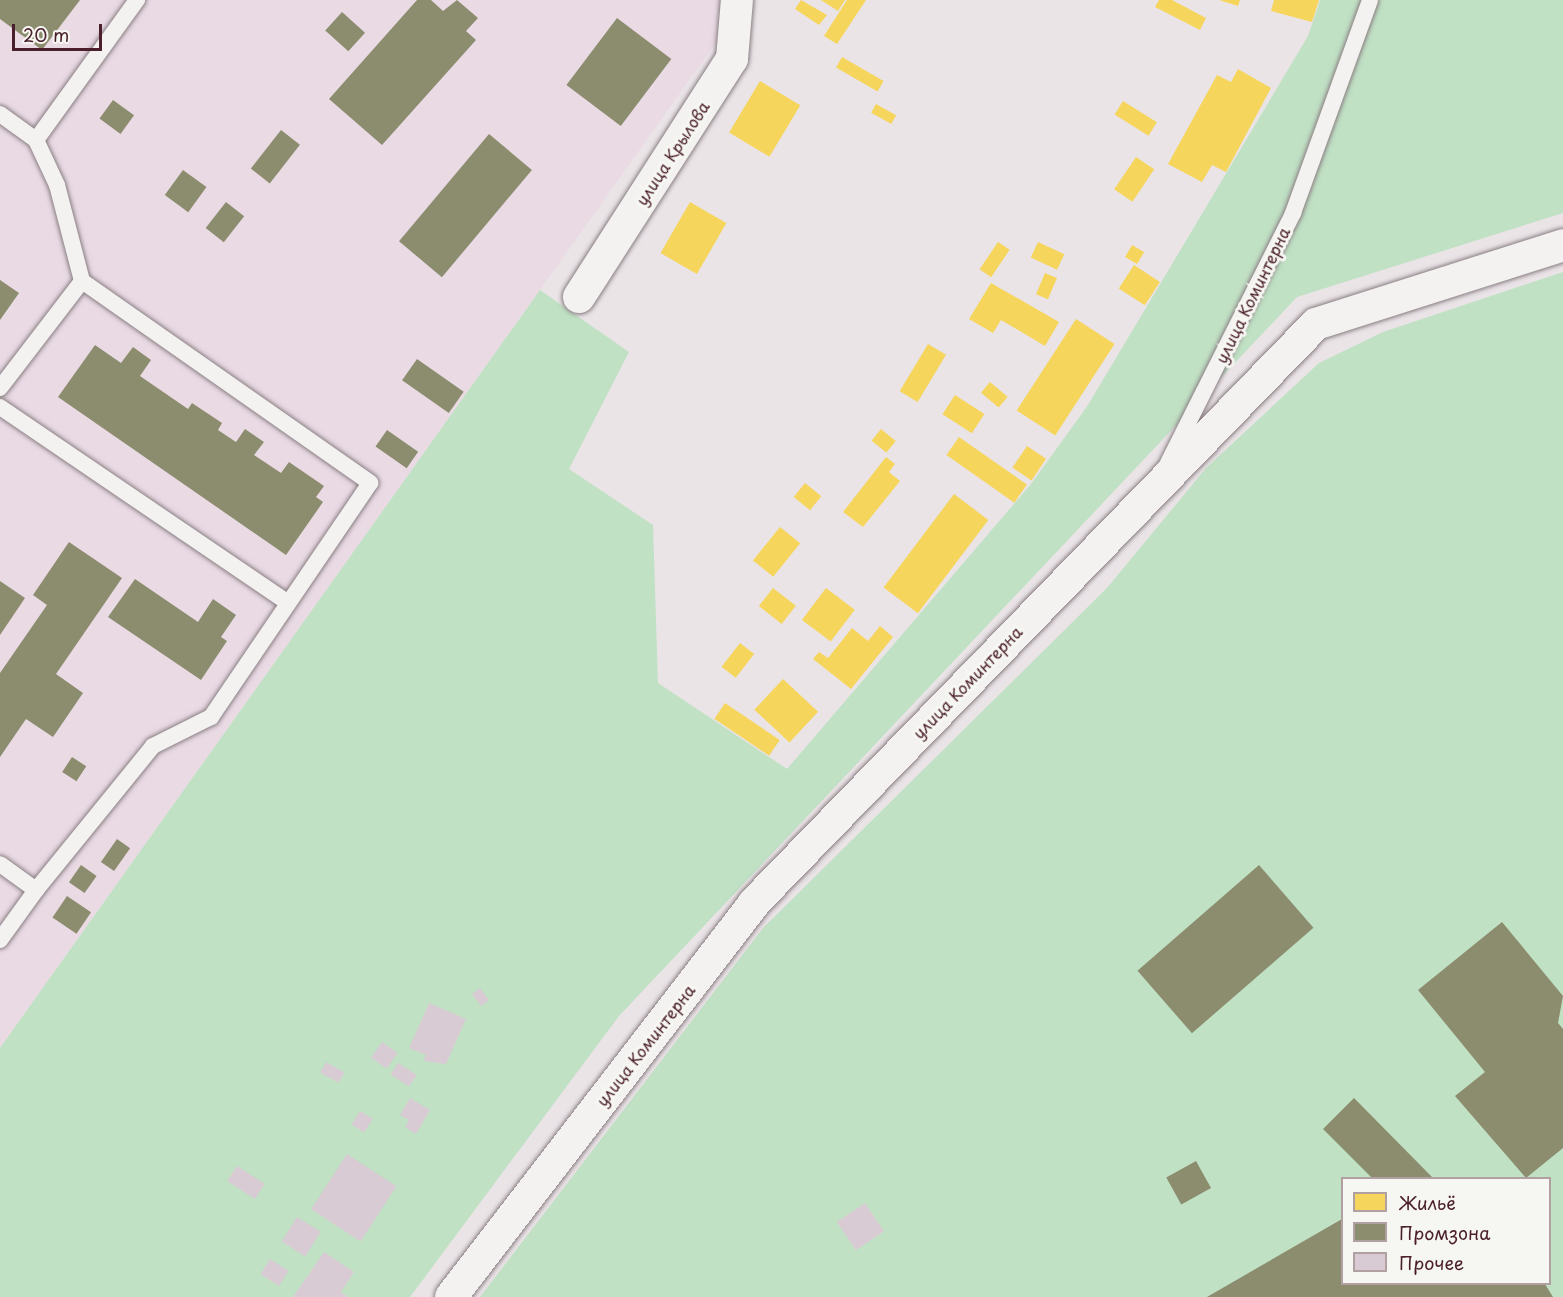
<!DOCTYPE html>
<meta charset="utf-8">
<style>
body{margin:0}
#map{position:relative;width:1563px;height:1297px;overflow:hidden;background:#eae4e7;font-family:"Playpen Sans",sans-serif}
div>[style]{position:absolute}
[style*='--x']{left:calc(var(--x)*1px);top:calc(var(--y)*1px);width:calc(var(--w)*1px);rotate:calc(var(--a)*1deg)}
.built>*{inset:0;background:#e9dae4}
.green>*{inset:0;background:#c0e1c4}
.homes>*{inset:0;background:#f6d55c;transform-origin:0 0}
.industry>*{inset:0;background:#8c8c6e;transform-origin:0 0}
.building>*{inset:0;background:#d8cbd3;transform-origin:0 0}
.roads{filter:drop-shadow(0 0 2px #8a7f83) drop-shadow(0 0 2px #8a7f83)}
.service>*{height:16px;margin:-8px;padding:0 8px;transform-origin:8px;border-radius:8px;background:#f3f2f1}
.minor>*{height:32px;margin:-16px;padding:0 16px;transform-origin:16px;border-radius:16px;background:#f3f2f1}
span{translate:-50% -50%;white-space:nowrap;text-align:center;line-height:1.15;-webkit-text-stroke:6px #f6f6f2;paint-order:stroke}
.street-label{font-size:16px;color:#4a1f2b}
.legend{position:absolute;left:1341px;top:1177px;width:210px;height:108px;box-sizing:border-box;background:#f6f6f2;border:2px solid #b1a0a2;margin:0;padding:8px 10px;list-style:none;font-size:18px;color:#4a1f2b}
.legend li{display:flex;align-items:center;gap:12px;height:30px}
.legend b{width:30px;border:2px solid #b1a0a2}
.scale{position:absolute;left:12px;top:24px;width:90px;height:27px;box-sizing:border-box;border:3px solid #4a1f2b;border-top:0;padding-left:8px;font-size:18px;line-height:21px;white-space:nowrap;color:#4a1f2b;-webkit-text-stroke:4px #f6f6f2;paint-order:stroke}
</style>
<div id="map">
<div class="built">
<i style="clip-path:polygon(0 0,722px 0,725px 30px,0 1048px)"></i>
</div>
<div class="green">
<i style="clip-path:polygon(1320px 0,1563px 0,1563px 213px,1297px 297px,619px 1016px,410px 1297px,0 1297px,0 1048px,540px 290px,629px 352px,569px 469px,653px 525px,658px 683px,787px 769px,1031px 484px,1088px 405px,1308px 36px)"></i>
<i style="clip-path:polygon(evenodd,1563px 272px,1563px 1297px,480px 1297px,763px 928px,1107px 588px,1206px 468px,1319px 363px,1383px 332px,1563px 272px,1342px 1178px,1550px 1178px,1550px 1284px,1342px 1284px,1342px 1178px)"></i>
</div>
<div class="homes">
<i style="clip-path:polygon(801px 0,827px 15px,819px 25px,795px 9px)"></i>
<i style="clip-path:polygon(821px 0,845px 0,838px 11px)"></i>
<i style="clip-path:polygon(847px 0,866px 0,837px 44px,824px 36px)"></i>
<i style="clip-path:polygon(1159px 0,1172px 0,1206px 18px,1200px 30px,1155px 7px)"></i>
<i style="clip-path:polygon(1219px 0,1240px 0,1238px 6px)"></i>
<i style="clip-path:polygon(1274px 0,1319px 0,1312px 22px,1271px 11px)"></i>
<i style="left:842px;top:57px;width:48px;height:12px;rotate:30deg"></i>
<i style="clip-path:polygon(1238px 69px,1271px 88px,1226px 172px,1212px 165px,1202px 182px,1168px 164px,1217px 75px,1231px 82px)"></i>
<i style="left:760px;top:81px;width:47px;height:60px;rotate:31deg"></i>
<i style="left:1123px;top:101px;width:40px;height:16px;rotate:32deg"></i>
<i style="left:876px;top:104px;width:23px;height:10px;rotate:29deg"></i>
<i style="left:1136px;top:157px;width:22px;height:39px;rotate:34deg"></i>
<i style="left:690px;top:202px;width:42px;height:59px;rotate:30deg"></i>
<i style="left:998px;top:242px;width:14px;height:33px;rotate:34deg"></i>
<i style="left:1038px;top:242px;width:29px;height:17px;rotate:25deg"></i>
<i style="left:1132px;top:245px;width:14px;height:14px;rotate:30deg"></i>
<i style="left:1134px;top:265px;width:31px;height:28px;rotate:33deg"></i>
<i style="left:1045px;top:273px;width:13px;height:23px;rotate:23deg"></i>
<i style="clip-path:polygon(991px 283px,1059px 322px,1045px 346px,1001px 320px,993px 333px,969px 319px)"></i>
<i style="left:1076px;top:319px;width:46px;height:109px;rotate:33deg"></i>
<i style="left:928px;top:344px;width:21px;height:55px;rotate:31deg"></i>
<i style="left:990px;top:382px;width:23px;height:14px;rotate:40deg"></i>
<i style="left:955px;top:395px;width:35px;height:23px;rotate:33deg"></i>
<i style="left:881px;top:429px;width:19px;height:15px;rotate:39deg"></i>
<i style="left:959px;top:437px;width:83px;height:22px;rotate:35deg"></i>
<i style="left:1027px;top:446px;width:23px;height:26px;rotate:34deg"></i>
<i style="clip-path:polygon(886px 457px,895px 464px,889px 472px,900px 481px,863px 527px,843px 512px)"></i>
<i style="left:805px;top:483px;width:21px;height:18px;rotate:39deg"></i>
<i style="left:954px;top:494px;width:43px;height:117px;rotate:37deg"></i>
<i style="left:780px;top:527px;width:26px;height:43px;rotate:39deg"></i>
<i style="left:773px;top:588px;width:29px;height:23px;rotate:38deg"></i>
<i style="left:826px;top:588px;width:36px;height:40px;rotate:37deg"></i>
<i style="clip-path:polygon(880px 626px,893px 637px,851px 689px,813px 659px,819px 652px,828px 658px,852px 628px,868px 641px)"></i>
<i style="left:740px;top:643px;width:18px;height:30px;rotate:38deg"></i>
<i style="left:783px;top:679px;width:48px;height:42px;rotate:43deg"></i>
<i style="left:725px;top:703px;width:66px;height:19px;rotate:34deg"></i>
</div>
<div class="industry">
<i style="clip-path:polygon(0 0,80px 0,42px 50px,0 19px)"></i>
<i style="clip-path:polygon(417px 0,431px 0,443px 11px,457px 0,478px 18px,466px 31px,476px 40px,382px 145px,329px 99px)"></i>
<i style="left:342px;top:12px;width:31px;height:25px;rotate:42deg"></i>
<i style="left:617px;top:18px;width:68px;height:84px;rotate:37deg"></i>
<i style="left:113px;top:100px;width:26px;height:23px;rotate:36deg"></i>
<i style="left:281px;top:130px;width:24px;height:49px;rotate:38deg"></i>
<i style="left:489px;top:134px;width:56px;height:140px;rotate:40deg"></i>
<i style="left:183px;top:170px;width:29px;height:31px;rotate:36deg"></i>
<i style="left:226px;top:202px;width:23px;height:33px;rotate:38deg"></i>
<i style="clip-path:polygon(0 280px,19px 293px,0 320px)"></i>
<i style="clip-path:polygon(95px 345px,121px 363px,133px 347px,151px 360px,140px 376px,188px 409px,192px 403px,222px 423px,218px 430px,236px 442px,245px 429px,264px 442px,254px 455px,281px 473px,289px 462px,324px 486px,316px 497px,323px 502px,286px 555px,58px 397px)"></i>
<i style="left:417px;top:359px;width:57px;height:26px;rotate:35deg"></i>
<i style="left:387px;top:430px;width:38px;height:20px;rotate:35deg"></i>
<i style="clip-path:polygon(69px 542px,122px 578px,56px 674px,83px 693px,53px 737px,26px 719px,0 757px,0 673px,47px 605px,33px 595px)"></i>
<i style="clip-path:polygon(135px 579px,198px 622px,213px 599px,236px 615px,221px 637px,227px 641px,201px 680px,108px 617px)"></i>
<i style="clip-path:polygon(0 581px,25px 598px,0 635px)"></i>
<i style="left:72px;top:757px;width:17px;height:18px;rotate:33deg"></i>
<i style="left:117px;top:839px;width:16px;height:28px;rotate:35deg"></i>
<i style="left:81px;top:865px;width:19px;height:21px;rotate:35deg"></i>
<i style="left:1259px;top:865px;width:83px;height:161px;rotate:49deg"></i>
<i style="left:67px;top:896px;width:29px;height:26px;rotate:34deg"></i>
<i style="clip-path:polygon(1502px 922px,1563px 996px,1558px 1023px,1563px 1029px,1563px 1148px,1526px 1178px,1455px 1096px,1485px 1072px,1418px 990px)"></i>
<i style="clip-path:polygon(1354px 1098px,1433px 1178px,1372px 1178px,1323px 1129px)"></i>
<i style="left:1196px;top:1161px;width:31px;height:34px;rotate:61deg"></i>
<i style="clip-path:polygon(1342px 1219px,1342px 1284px,1545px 1284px,1553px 1297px,1207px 1297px)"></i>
</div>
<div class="building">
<i style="left:480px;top:988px;width:15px;height:10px;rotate:53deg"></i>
<i style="clip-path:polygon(429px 1003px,466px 1019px,446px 1064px,423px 1061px,426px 1055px,409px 1048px)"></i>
<i style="left:382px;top:1042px;width:19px;height:19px;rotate:35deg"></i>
<i style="left:326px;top:1062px;width:21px;height:12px;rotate:29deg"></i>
<i style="left:398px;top:1063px;width:22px;height:14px;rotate:32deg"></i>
<i style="clip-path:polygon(410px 1098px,430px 1110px,416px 1134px,405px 1127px,409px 1120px,400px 1115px)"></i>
<i style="left:360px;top:1111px;width:15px;height:16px;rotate:32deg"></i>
<i style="left:347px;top:1154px;width:59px;height:66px;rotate:33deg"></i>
<i style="left:237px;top:1166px;width:33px;height:18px;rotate:33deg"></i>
<i style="left:865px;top:1203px;width:34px;height:34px;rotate:56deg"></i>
<i style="left:297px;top:1217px;width:28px;height:29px;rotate:32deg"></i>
<i style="clip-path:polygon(324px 1252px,354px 1272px,341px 1292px,348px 1297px,293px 1297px)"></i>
<i style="left:270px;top:1259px;width:22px;height:18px;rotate:32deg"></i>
</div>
<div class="roads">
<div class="service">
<i style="--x:0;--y:114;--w:44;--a:35.8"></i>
<i style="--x:36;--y:140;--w:50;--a:65"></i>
<i style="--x:57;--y:185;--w:99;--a:75.4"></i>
<i style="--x:82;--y:281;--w:352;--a:35"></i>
<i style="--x:370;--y:483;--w:283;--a:124.2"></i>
<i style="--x:211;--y:717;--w:65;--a:153.4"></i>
<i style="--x:153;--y:746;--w:186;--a:129.1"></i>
<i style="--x:36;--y:890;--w:44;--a:-144.2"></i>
<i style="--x:36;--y:140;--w:173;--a:-54.2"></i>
<i style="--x:0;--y:388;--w:135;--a:-52.5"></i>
<i style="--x:0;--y:407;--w:348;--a:34.2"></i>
<i style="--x:1168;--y:463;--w:280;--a:-63.4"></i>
<i style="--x:1293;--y:213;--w:226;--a:-70.1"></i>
<i style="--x:0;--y:940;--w:62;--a:-54.2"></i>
</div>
<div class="minor">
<i style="--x:579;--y:297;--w:283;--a:-57.3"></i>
<i style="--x:732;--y:59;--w:59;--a:-85.2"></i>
<i style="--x:451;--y:1297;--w:497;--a:-52.4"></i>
<i style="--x:754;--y:903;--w:807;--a:-45.85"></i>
<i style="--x:1316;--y:324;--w:259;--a:-17.7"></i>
</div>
</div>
<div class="street-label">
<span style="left:672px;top:153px;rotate:-57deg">улица Крылова</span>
<span style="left:1252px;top:295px;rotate:-64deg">улица Коминтерна</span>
<span style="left:967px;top:682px;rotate:-46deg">улица Коминтерна</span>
<span style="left:645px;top:1045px;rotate:-52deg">улица Коминтерна</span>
</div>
<ul class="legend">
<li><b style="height:16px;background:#f6d55c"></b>Жильё</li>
<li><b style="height:16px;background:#8c8c6e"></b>Промзона</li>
<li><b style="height:16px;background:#d8cbd3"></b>Прочее</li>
</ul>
<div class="scale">20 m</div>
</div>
